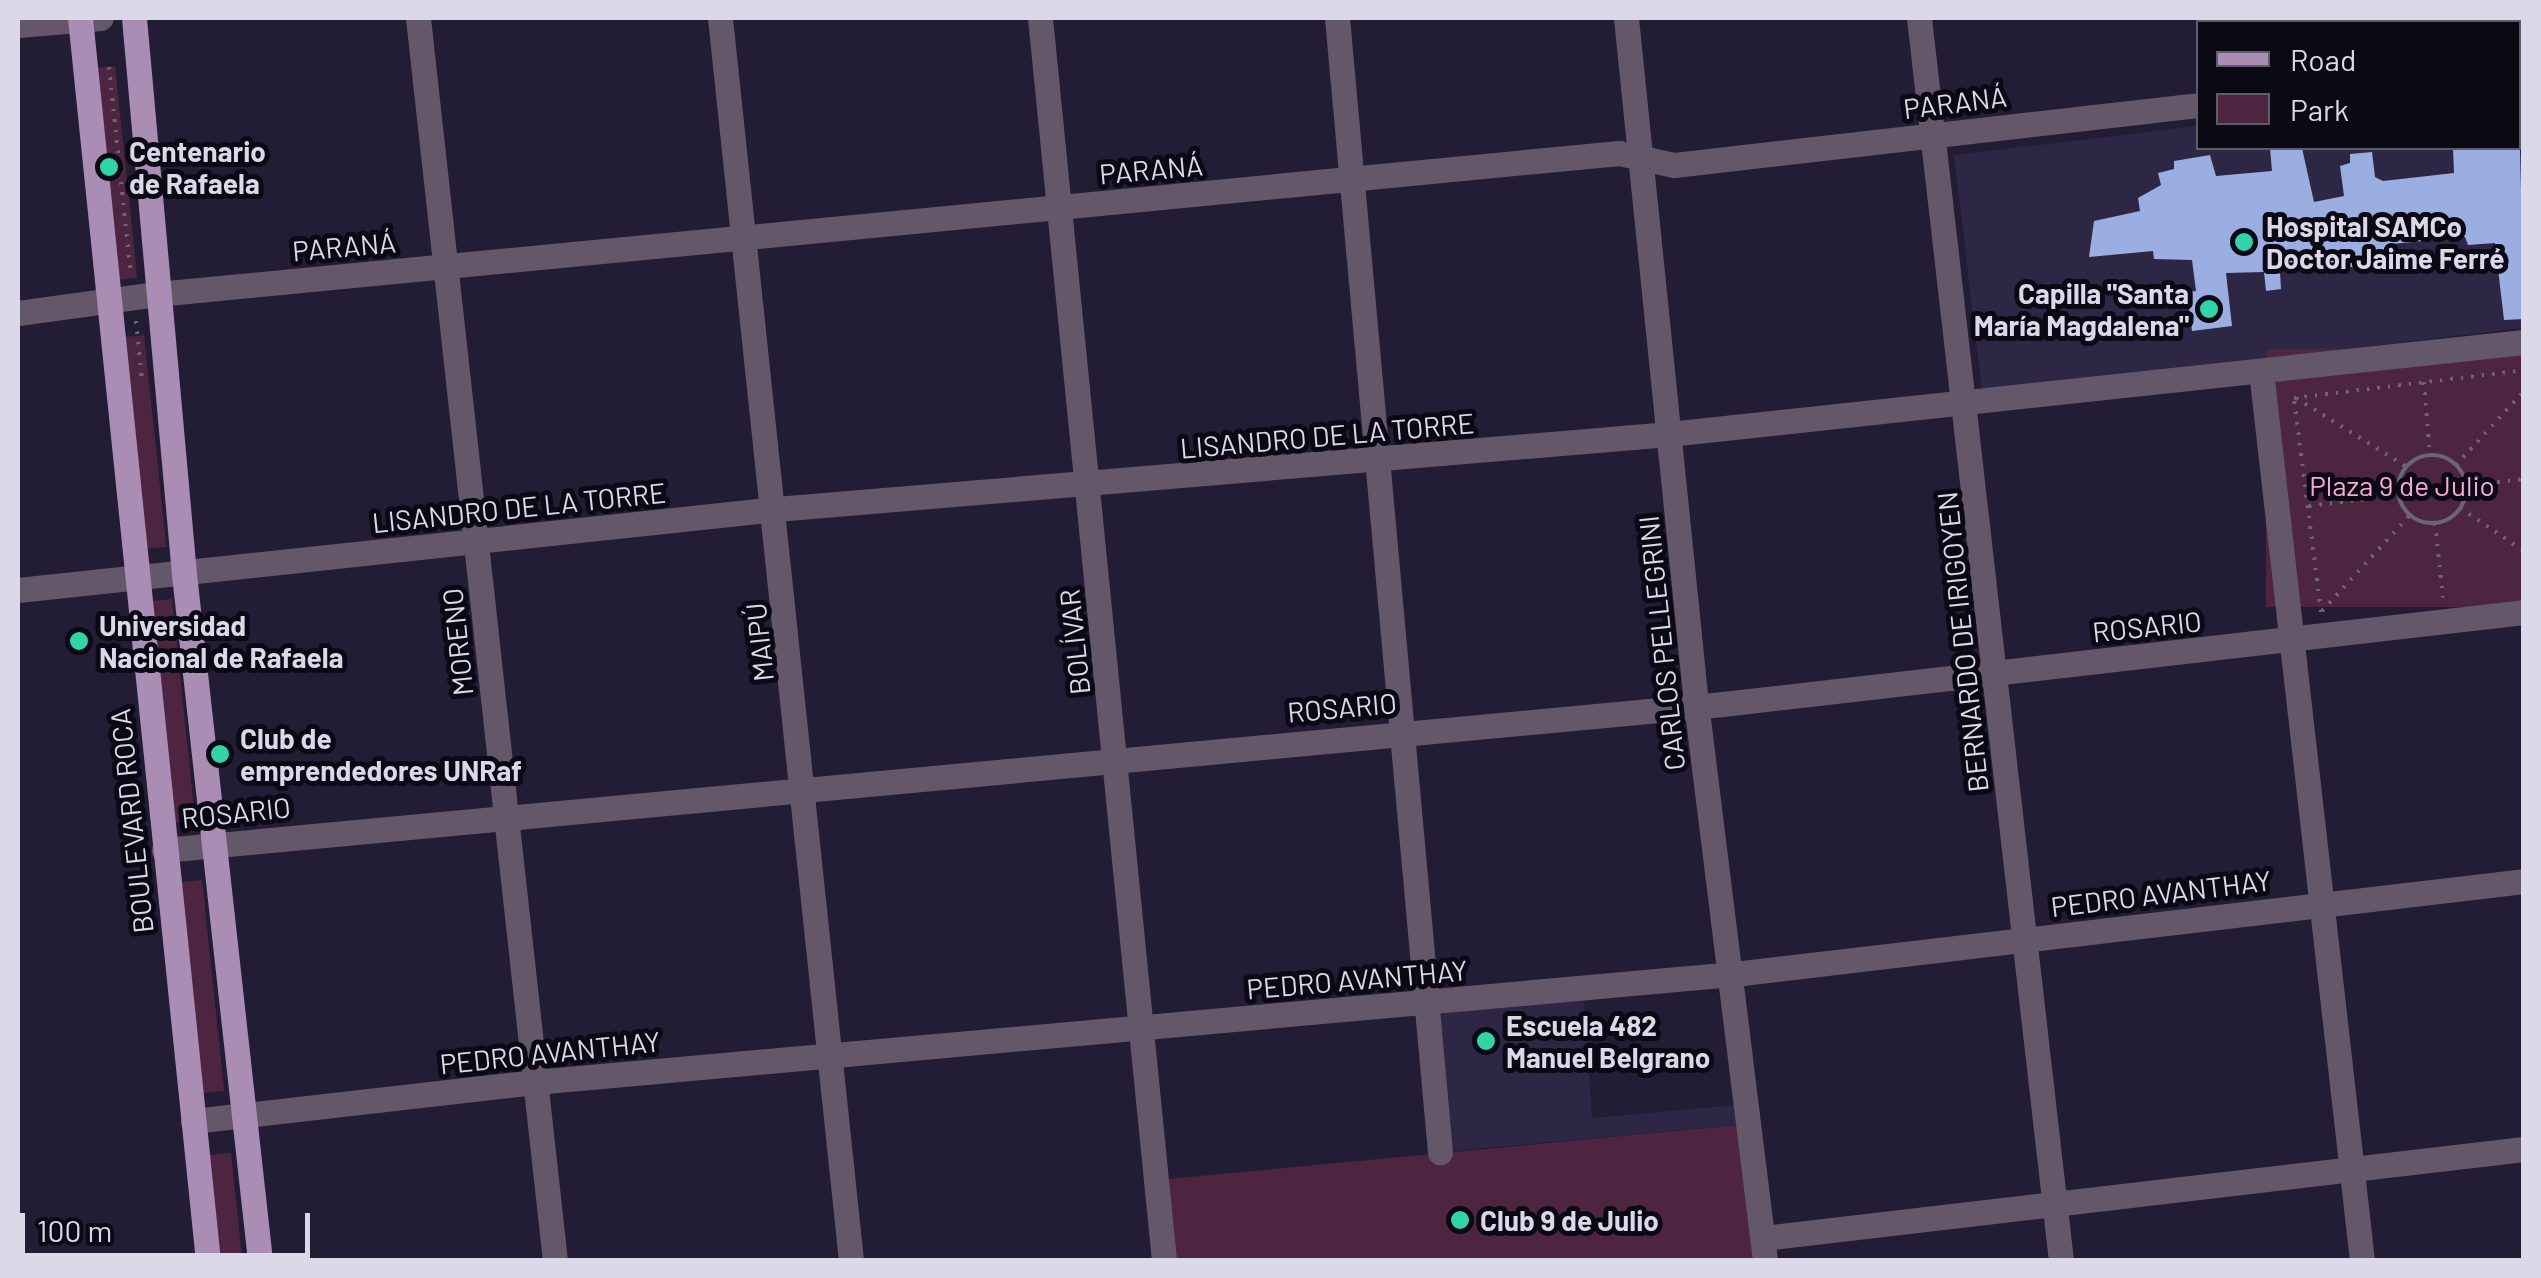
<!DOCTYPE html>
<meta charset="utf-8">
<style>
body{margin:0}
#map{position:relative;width:2541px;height:1278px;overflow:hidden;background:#221c35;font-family:Barlow,sans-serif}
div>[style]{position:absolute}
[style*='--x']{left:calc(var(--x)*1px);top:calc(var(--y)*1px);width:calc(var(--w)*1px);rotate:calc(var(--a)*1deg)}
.built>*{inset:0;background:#2d2644}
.green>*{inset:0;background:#4e2540;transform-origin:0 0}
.building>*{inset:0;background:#9baee1}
.path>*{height:4px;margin-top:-2px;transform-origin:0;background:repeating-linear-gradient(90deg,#6a657b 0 2.5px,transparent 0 10.5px)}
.path>.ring{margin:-2px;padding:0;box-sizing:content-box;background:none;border:4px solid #6a657b;border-radius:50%}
.minor>*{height:25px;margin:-12.5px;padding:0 12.5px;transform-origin:12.5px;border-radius:12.5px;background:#65576a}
.major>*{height:25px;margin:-12.5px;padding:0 12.5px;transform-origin:12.5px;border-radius:12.5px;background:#a98db4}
.dots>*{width:28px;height:28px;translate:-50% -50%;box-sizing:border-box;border:5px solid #0b0914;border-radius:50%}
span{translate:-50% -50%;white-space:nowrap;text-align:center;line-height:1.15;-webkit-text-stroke:10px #0b0914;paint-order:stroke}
.street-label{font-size:28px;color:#dad8e9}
.poi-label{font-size:28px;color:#dad8e9;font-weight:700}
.left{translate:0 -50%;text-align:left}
.right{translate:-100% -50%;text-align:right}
.park-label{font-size:28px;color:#f5aad9}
.frame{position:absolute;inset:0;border:20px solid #dad8e9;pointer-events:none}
.legend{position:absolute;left:2196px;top:20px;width:325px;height:130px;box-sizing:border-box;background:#0b0914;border:2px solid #5e5c69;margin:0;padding:12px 18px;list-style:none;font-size:30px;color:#dad8e9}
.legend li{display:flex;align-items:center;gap:20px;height:50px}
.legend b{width:50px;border:2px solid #5e5c69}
.scale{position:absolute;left:20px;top:1213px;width:290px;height:45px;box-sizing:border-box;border:5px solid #dad8e9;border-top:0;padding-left:12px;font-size:30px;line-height:35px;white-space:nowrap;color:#dad8e9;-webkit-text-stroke:8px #0b0914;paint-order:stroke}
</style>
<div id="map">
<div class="built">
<i style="clip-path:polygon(2519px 89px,2523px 328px,1982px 392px,1954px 155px,2198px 126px,2198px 148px,2518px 148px)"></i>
<i style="clip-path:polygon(1584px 998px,1592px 1118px,1748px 1104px,1750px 1124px,1440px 1152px,1434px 1008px)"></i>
</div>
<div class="green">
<i style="left:115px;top:66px;width:213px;height:25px;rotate:84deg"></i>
<i style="left:144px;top:335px;width:213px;height:24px;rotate:84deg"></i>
<i style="left:2523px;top:349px;width:258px;height:257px;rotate:90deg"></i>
<i style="left:172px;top:599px;width:223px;height:25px;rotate:84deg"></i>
<i style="left:202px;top:880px;width:212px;height:25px;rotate:84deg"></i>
<i style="clip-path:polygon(1750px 1124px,1763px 1260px,1164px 1260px,1157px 1180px)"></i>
<i style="left:231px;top:1153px;width:108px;height:25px;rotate:84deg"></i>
</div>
<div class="building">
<i style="clip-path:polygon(2270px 148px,2302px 148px,2314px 202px,2344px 196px,2340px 166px,2350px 163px,2350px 154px,2372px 152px,2375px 177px,2383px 181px,2454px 173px,2453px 148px,2520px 148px,2524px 319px,2504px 320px,2495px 243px,2468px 245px,2465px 237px,2391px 244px,2393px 268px,2291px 266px,2280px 272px,2281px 289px,2266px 291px,2264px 272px,2226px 273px,2232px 326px,2192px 331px,2187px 292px,2196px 291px,2192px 260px,2154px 259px,2153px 251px,2089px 257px,2094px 221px,2140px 211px,2138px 198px,2161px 185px,2158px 173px,2174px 169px,2174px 161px,2210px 155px,2216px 176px,2272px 171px)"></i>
</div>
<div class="path">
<i style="--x:109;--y:67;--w:210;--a:84"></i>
<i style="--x:136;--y:321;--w:60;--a:84.3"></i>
<i style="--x:2424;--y:382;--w:74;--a:85.4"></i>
<i style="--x:2296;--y:398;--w:131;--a:31.9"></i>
<i class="ring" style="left:2398px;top:455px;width:64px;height:64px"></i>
<i style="--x:2456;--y:465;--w:100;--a:-47.4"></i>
<i style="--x:2466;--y:486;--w:58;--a:-6.9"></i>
<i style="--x:2309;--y:506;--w:91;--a:-7"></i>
<i style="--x:2460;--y:508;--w:77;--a:33.9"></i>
<i style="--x:2435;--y:523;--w:75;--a:83.9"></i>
<i style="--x:2322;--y:611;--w:130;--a:-47.5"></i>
<i style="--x:2321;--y:612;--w:216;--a:-97.2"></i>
<i style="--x:2294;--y:398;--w:232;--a:-6.9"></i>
</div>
<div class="minor">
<i style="--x:418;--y:18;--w:1250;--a:83.71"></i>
<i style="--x:720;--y:18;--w:1249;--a:83.98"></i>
<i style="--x:1040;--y:18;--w:1248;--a:84.3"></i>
<i style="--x:1337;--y:18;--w:1139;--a:84.81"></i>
<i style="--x:1626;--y:18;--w:689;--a:84.17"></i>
<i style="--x:1696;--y:703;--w:561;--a:82.94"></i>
<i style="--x:1919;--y:18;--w:1250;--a:83.48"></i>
<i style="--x:2226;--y:18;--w:4;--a:90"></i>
<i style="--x:18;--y:25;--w:83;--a:-4.8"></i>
<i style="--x:2518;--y:68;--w:6;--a:0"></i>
<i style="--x:18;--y:313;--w:140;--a:-7.8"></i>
<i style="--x:157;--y:294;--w:1469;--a:-5.51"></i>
<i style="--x:1619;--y:153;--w:56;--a:12.3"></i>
<i style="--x:1674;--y:165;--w:527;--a:-6.53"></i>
<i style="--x:2261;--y:371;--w:895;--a:83.52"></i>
<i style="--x:18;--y:590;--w:762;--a:-6.1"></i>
<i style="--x:776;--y:509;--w:896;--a:-4.8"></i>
<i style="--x:1669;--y:434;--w:860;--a:-6.14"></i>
<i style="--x:164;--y:850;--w:1566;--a:-5.35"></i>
<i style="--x:1723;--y:704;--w:806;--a:-6.55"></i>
<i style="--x:193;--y:1121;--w:344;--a:-6.5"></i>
<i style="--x:535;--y:1082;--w:1204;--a:-5.15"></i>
<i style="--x:1734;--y:974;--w:795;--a:-6.71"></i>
<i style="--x:1763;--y:1238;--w:766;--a:-6.67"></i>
</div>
<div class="major">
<i style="--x:80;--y:18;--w:1249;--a:84.12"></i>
<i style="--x:134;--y:18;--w:558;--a:84.86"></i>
<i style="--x:184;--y:574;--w:690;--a:83.68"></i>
</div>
<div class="dots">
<i style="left:109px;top:167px;background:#31d4a9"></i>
<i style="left:2244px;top:242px;background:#31d4a9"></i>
<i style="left:2209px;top:309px;background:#31d4a9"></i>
<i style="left:79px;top:641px;background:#31d4a9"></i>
<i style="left:220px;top:754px;background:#31d4a9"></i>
<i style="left:1486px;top:1041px;background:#31d4a9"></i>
<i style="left:1460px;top:1220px;background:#31d4a9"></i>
</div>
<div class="street-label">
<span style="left:1955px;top:102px;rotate:-7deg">PARANÁ</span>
<span style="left:1151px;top:169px;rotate:-5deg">PARANÁ</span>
<span style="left:344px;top:246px;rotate:-5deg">PARANÁ</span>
<span style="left:1327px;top:435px;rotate:-5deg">LISANDRO DE LA TORRE</span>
<span style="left:519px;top:507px;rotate:-6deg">LISANDRO DE LA TORRE</span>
<span style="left:2147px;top:626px;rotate:-6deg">ROSARIO</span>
<span style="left:457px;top:642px;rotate:-96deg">MORENO</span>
<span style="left:759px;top:642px;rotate:-96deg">MAIPÚ</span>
<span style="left:1074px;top:642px;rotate:-96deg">BOLÍVAR</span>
<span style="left:1962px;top:642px;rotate:-96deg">BERNARDO DE IRIGOYEN</span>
<span style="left:1661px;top:643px;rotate:-96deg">CARLOS PELLEGRINI</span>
<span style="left:1342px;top:707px;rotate:-5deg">ROSARIO</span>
<span style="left:236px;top:812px;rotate:-6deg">ROSARIO</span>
<span style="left:131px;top:821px;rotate:-96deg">BOULEVARD ROCA</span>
<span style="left:2161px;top:893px;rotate:-7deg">PEDRO AVANTHAY</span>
<span style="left:1357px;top:979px;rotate:-5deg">PEDRO AVANTHAY</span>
<span style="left:550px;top:1052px;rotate:-6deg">PEDRO AVANTHAY</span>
</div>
<div class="poi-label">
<span class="left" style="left:129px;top:167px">Centenario<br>de Rafaela</span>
<span class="left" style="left:2266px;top:242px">Hospital SAMCo<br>Doctor Jaime Ferré</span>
<span class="right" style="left:2189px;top:309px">Capilla "Santa<br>María Magdalena"</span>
<span class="left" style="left:99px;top:641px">Universidad<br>Nacional de Rafaela</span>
<span class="left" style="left:240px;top:754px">Club de<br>emprendedores UNRaf</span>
<span class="left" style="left:1506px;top:1041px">Escuela 482<br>Manuel Belgrano</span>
<span class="left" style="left:1480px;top:1220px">Club 9 de Julio</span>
</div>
<div class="park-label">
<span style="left:2402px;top:485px">Plaza 9 de Julio</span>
</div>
<div class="frame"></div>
<ul class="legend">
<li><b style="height:12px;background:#a98db4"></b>Road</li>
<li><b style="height:28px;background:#4e2540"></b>Park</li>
</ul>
<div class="scale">100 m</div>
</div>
